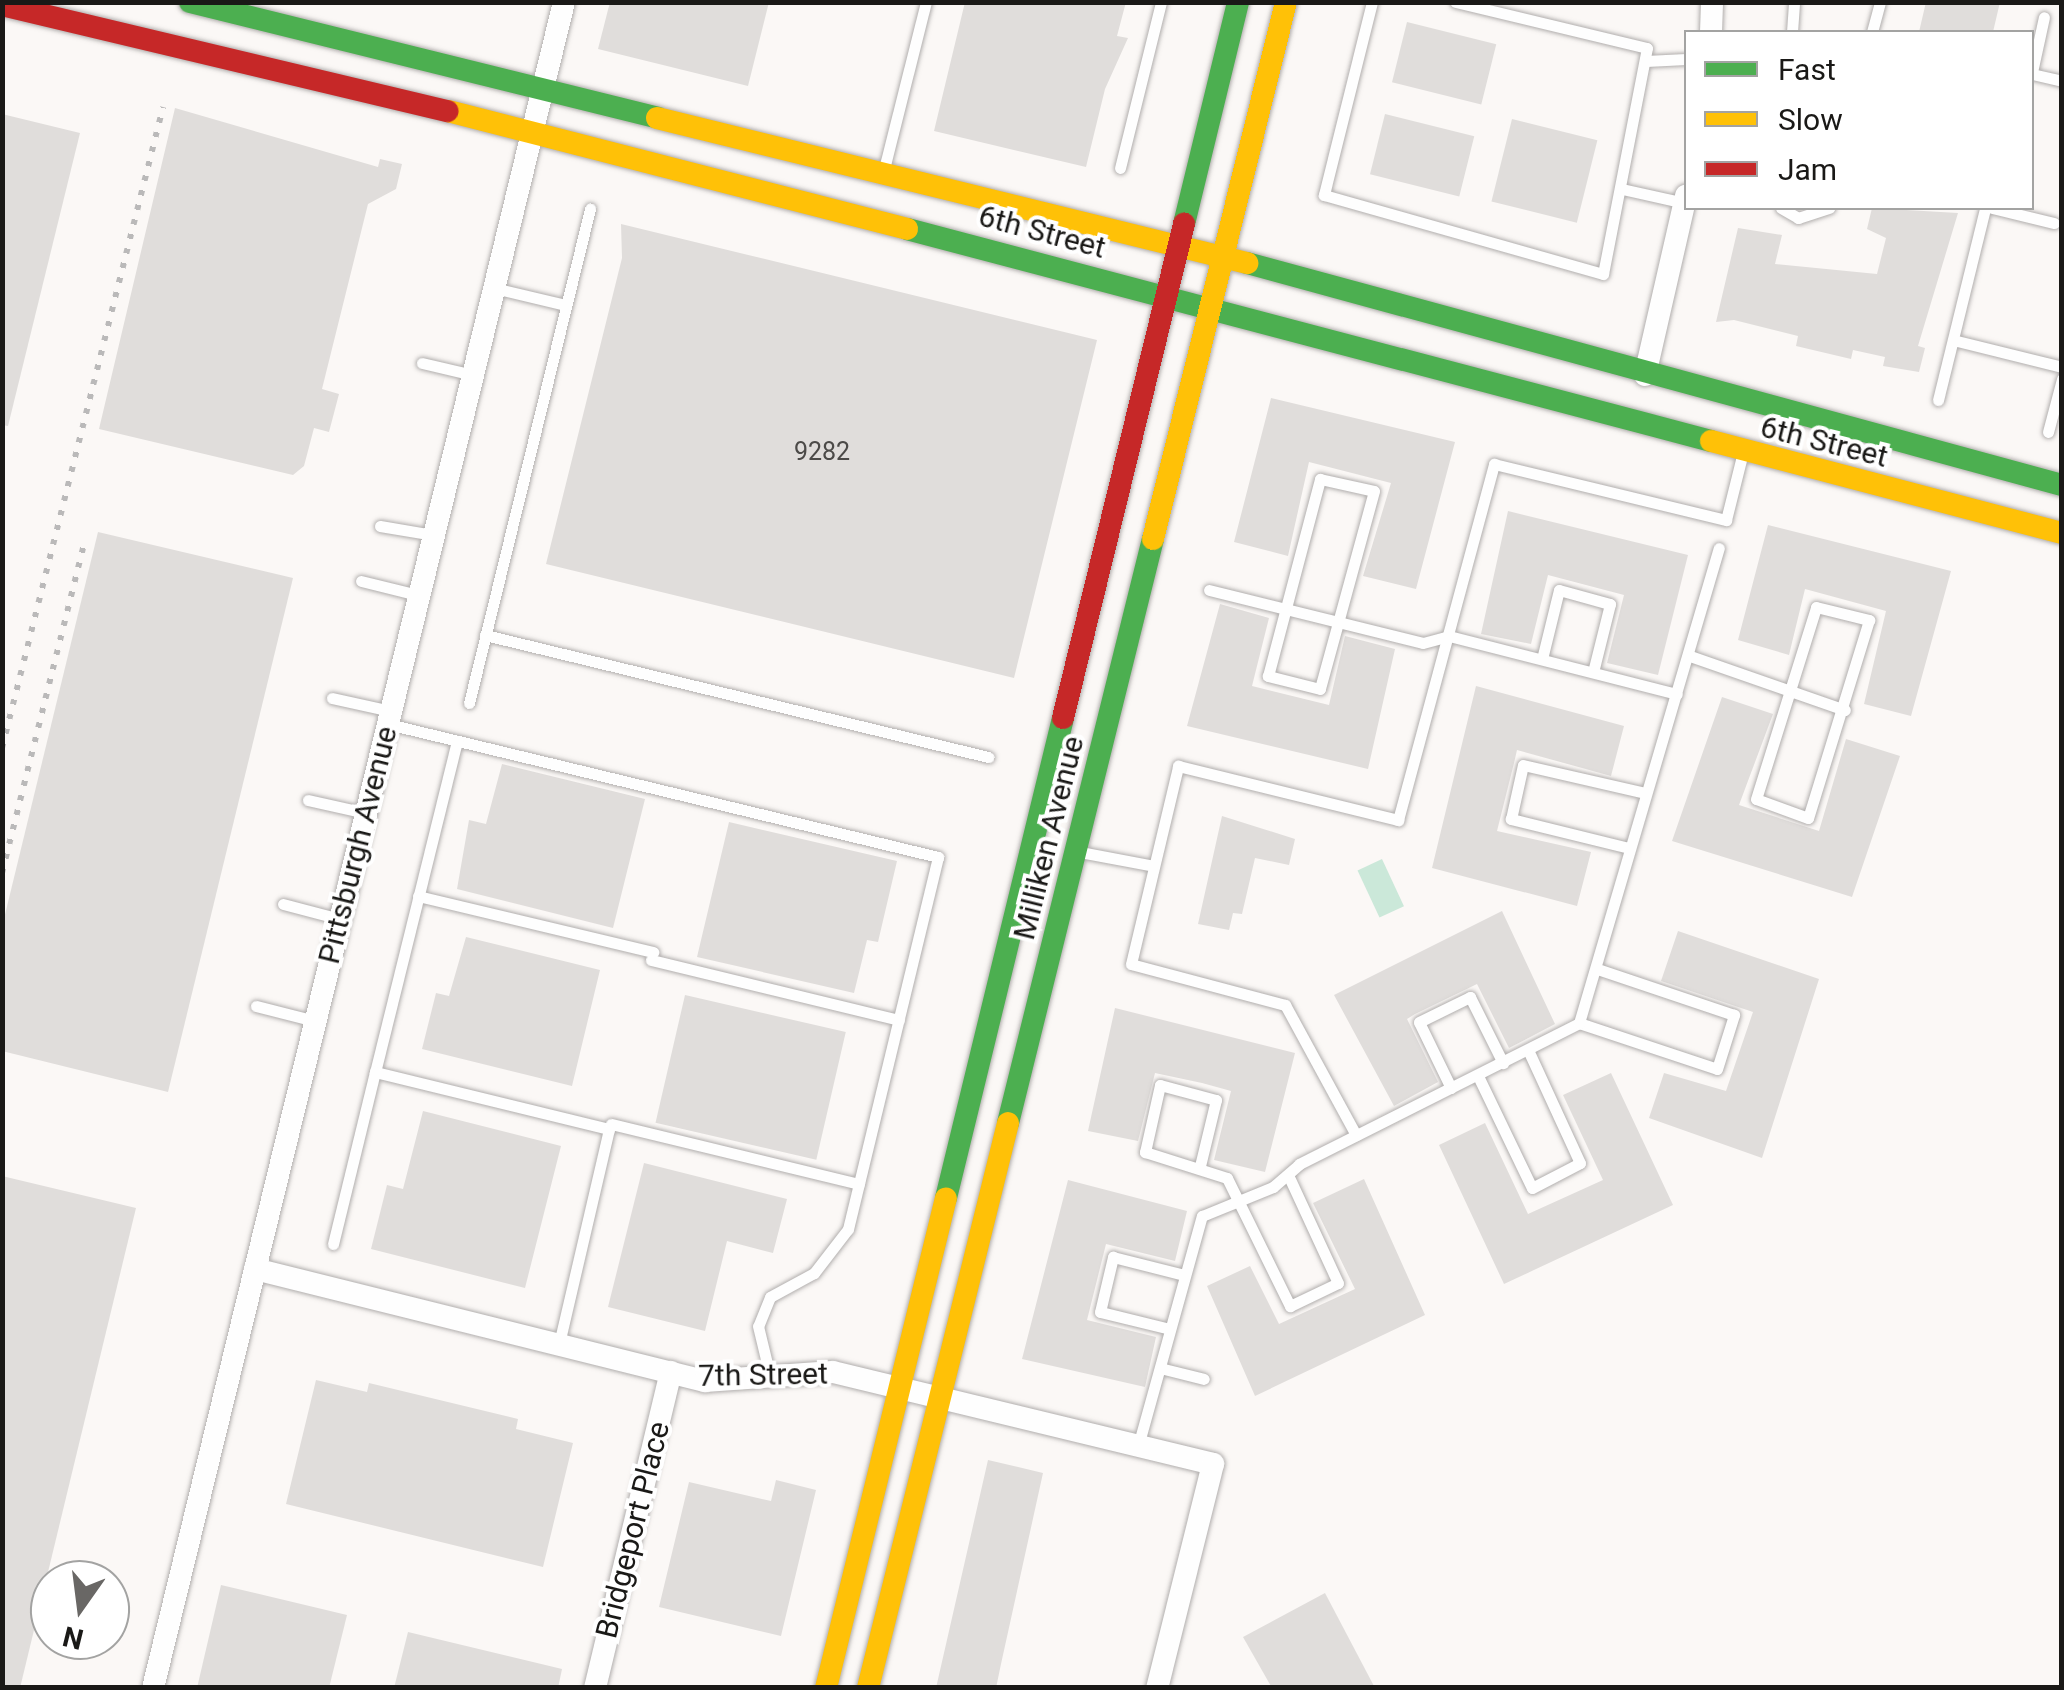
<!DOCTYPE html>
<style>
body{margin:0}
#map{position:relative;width:2064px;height:1690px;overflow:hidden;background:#fbf8f6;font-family:Roboto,sans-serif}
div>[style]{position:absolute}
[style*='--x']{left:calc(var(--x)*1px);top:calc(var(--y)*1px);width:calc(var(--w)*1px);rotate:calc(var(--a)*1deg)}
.green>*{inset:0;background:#cbe8d9;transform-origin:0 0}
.building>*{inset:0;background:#e0dddb;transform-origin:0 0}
.roads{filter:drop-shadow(0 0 2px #b1aead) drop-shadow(0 0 2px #b1aead)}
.lane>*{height:11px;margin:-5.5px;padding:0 5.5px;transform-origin:5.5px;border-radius:5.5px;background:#fefefe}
.street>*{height:22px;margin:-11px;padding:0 11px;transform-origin:11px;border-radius:11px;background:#fefefe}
.fast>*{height:22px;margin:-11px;padding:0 11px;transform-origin:11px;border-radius:11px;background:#4caf50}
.slow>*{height:22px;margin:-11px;padding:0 11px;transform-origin:11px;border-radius:11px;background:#ffc107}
.jam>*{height:22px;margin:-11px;padding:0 11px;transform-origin:11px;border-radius:11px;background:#c62828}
.rail>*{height:6px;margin-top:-3px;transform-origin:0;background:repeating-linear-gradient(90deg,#bab9b9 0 5px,transparent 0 15px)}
span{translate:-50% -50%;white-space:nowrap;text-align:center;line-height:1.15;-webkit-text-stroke:8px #fff;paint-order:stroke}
.number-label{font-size:25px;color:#4c4a48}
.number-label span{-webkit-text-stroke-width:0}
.street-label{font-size:30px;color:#1a1917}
.frame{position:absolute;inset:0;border:5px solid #1a1917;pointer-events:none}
.legend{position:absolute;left:1684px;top:30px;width:350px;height:180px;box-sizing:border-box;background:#fff;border:2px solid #a3a3a2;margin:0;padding:12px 18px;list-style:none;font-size:30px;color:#1a1917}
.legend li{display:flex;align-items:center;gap:20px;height:50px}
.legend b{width:50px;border:2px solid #a3a3a2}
.north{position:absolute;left:30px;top:1560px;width:100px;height:100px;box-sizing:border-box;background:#fff;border:2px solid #a3a3a2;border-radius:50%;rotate:194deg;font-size:28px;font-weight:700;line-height:40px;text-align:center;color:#1a1917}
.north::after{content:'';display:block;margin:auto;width:35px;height:45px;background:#696765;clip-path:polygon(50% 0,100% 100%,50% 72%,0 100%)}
</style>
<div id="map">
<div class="green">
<i style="left:1382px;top:859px;width:52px;height:27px;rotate:65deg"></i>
</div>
<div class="building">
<i style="clip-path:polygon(610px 2px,769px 2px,748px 86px,598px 49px)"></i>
<i style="clip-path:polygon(965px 2px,1126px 2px,1117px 36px,1128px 38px,1105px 89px,1086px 167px,934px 131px)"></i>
<i style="clip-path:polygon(1926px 2px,2000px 2px,1993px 32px,1919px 32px)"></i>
<i style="left:1407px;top:22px;width:92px;height:62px;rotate:14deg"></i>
<i style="clip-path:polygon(175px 108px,378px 167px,380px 159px,402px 164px,396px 189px,368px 204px,322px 389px,339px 394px,329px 432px,314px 428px,304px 466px,293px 475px,99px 429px)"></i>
<i style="clip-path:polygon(2px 114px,80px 133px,8px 426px,2px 425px)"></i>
<i style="left:1385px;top:114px;width:92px;height:62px;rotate:14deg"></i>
<i style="left:1512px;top:119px;width:88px;height:85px;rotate:14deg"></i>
<i style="clip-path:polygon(1872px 208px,1958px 213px,1918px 346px,1925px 348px,1919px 372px,1883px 366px,1885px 357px,1853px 350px,1851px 359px,1796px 346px,1798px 336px,1734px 320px,1716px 322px,1738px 228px,1782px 235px,1775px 264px,1877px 274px,1886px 238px,1867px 229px)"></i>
<i style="clip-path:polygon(621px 224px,1097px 340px,1014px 678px,546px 564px,622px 258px)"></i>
<i style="clip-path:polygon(1271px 398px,1455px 442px,1416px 589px,1363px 576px,1391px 483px,1309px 462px,1288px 556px,1234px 542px)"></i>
<i style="clip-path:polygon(1508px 511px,1688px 555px,1658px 675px,1607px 663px,1624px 595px,1548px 575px,1531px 644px,1481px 634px)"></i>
<i style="clip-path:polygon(1768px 525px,1951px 571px,1911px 716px,1864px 704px,1886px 611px,1805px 589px,1789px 655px,1738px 640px)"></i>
<i style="clip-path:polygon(98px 532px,293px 578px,168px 1092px,2px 1051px,2px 927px)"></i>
<i style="clip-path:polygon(1220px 604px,1269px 618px,1252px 686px,1329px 705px,1345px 636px,1395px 649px,1368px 769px,1187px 726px)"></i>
<i style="clip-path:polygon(1476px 686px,1624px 726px,1611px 776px,1517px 750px,1514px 763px,1497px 831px,1591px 852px,1577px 906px,1432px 868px)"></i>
<i style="clip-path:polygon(1722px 697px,1773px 714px,1739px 805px,1819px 831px,1846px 739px,1900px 756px,1852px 897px,1672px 841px)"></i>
<i style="clip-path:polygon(502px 764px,645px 799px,613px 928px,457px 889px,469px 820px,486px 824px)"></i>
<i style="clip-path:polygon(1222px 816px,1295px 839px,1289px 865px,1255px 858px,1242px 914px,1233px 913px,1229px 930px,1198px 924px)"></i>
<i style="clip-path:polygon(729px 822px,897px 861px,878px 942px,867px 940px,854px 993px,697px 957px)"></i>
<i style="clip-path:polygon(1502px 911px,1555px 1024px,1509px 1048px,1477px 984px,1415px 1014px,1407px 1019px,1438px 1082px,1394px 1106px,1334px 995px)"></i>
<i style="clip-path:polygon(1678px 931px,1819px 979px,1762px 1158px,1649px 1118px,1664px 1073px,1726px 1091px,1753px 1012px,1661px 981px)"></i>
<i style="clip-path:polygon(466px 937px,600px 970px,572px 1086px,422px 1049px,436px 993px,449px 996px)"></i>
<i style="left:685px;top:995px;width:165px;height:131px;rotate:13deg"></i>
<i style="clip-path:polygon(1115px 1008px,1295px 1053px,1265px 1172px,1214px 1160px,1231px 1091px,1202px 1083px,1155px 1073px,1138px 1141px,1088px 1131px)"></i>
<i style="clip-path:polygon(1611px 1073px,1673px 1205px,1504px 1284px,1439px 1145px,1485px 1123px,1528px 1214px,1603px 1180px,1563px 1095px)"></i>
<i style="clip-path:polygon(423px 1111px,561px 1146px,525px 1288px,371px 1249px,387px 1185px,403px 1189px)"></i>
<i style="clip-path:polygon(644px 1163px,787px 1199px,773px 1253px,727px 1241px,705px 1331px,608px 1307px)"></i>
<i style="clip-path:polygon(2px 1176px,136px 1208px,20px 1688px,2px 1688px)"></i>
<i style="clip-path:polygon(1364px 1179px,1425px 1315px,1255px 1396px,1207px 1286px,1250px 1266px,1279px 1324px,1355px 1289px,1313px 1203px)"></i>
<i style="clip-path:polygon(1068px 1180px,1187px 1211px,1175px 1261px,1106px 1244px,1087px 1320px,1156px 1337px,1145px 1387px,1022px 1359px)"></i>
<i style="clip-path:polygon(316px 1380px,367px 1392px,369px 1383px,518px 1419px,516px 1429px,573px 1443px,543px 1567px,286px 1504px)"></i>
<i style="clip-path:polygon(988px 1460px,1043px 1473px,1001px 1664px,996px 1688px,936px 1688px)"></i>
<i style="clip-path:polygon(776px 1480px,816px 1490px,781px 1636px,659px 1607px,689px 1482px,771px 1501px)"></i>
<i style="clip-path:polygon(221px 1585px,347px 1615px,329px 1688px,197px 1688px)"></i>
<i style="clip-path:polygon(1325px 1593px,1375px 1688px,1272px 1688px,1243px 1637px)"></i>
<i style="clip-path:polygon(408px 1632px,562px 1669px,558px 1688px,394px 1688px)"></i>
</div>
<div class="roads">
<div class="lane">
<i style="--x:1372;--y:2;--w:199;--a:104"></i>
<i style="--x:1324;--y:195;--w:290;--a:15.8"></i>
<i style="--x:1603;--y:274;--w:230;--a:-79"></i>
<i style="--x:1647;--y:48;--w:197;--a:-166.5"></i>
<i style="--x:1792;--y:32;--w:30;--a:-86"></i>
<i style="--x:1872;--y:32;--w:31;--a:-75"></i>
<i style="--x:1646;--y:61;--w:40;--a:-2.9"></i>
<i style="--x:2032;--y:72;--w:56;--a:-77.7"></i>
<i style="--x:2032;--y:74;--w:31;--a:13"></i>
<i style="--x:1120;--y:168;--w:171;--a:-76.1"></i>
<i style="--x:883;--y:173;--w:176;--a:-75.9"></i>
<i style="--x:1622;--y:189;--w:65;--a:12.5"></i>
<i style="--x:1781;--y:208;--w:20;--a:30"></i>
<i style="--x:1798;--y:218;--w:33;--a:-18"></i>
<i style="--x:1992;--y:208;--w:64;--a:13.6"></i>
<i style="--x:494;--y:288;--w:74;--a:13.3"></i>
<i style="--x:1953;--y:340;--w:112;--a:13.9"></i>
<i style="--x:422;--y:363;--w:52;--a:13.2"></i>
<i style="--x:1938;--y:400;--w:198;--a:-76.2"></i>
<i style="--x:2048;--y:432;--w:55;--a:-75.2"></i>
<i style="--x:1320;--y:479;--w:55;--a:12.5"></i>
<i style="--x:1374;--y:491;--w:205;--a:105.3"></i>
<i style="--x:1320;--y:689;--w:54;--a:-166"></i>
<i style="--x:1268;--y:676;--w:204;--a:-75.2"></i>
<i style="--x:380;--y:526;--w:55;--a:9.5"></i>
<i style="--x:361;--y:581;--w:59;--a:13.8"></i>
<i style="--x:1209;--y:590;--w:220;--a:13.9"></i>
<i style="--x:1423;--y:643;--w:27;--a:-15"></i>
<i style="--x:1449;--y:636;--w:235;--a:14.3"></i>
<i style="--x:1816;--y:607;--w:55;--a:13.8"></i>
<i style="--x:1869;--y:620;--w:207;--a:107.1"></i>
<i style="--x:1808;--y:818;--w:55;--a:-159.9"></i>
<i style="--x:1756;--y:799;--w:201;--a:-72.6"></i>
<i style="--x:485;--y:635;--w:518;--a:13.63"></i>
<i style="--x:1690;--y:656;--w:164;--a:19.2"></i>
<i style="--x:1542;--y:659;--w:71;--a:-76.2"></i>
<i style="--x:1559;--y:590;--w:53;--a:15.4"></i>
<i style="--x:1610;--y:604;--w:70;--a:104"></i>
<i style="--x:332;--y:698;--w:60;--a:12.4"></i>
<i style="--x:469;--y:703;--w:509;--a:-76.24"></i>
<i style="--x:388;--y:724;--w:566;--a:13.59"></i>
<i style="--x:938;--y:857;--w:383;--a:103.6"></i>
<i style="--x:848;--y:1229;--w:56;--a:127.7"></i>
<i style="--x:814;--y:1273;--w:50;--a:151.4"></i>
<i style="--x:770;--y:1297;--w:31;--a:112"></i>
<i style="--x:758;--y:1326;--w:51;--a:76.5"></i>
<i style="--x:457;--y:741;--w:341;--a:103.9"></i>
<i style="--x:375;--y:1072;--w:241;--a:13.7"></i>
<i style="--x:609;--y:1129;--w:221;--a:103.1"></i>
<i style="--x:308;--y:800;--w:59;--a:12.6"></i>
<i style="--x:1629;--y:848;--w:122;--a:-166.2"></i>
<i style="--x:1511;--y:819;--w:55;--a:-77.5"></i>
<i style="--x:1523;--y:765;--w:125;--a:12.9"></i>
<i style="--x:1080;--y:852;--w:75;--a:10.7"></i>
<i style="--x:418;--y:896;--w:242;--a:13.4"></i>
<i style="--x:283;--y:904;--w:59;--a:14.7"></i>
<i style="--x:651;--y:960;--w:255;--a:13.6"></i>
<i style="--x:256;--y:1006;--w:61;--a:14.3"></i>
<i style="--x:1579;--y:1023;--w:145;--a:18.4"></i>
<i style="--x:1717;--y:1069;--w:57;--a:-72.5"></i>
<i style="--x:1734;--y:1015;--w:141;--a:-161.4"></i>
<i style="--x:1478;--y:1076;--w:124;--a:64.3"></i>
<i style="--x:1532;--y:1188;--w:54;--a:-27.5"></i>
<i style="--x:1580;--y:1163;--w:122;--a:-114.7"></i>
<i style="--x:1451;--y:1088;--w:73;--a:-115.9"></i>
<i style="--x:1419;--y:1022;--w:57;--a:-26.1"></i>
<i style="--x:1470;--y:997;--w:74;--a:63.4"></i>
<i style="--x:611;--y:1124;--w:255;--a:13.6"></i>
<i style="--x:1356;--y:1135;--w:148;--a:-118.6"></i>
<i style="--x:1285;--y:1005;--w:159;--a:-165.1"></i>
<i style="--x:1131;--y:964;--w:204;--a:-76.6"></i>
<i style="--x:1178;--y:766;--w:227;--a:13.8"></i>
<i style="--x:1398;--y:820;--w:369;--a:-74.9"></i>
<i style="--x:1494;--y:464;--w:239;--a:13.6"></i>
<i style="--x:1726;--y:520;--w:70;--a:-76"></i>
<i style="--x:1200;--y:1166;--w:68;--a:-76.4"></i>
<i style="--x:1216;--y:1100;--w:58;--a:-165"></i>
<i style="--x:1160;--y:1085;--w:69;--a:102.6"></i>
<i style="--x:1145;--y:1152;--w:86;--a:17.6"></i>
<i style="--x:1227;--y:1178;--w:143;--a:63.8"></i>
<i style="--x:1290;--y:1306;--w:53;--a:-25.6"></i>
<i style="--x:1338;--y:1283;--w:119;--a:-114.8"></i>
<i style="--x:333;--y:1244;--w:177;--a:-76.3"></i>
<i style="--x:1170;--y:1329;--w:72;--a:-166.3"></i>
<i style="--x:1100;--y:1312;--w:57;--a:-76.7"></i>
<i style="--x:1113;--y:1257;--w:73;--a:14.2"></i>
<i style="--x:1160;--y:1368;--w:45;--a:14"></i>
<i style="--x:1138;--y:1446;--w:239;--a:-74.5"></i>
<i style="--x:1202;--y:1216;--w:77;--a:-22.2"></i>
<i style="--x:1273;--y:1187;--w:35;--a:-41"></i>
<i style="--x:1299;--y:1164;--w:313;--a:-26.7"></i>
<i style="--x:1579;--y:1023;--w:495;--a:-73.6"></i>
</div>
<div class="street">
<i style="--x:1711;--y:32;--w:30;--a:-88"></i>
<i style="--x:1645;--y:375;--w:184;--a:-77.1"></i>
<i style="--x:255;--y:1269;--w:464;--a:14"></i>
<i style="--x:705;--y:1381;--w:128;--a:-4"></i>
<i style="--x:833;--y:1372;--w:391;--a:13.6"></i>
<i style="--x:1213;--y:1464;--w:231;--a:104"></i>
<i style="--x:153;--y:1688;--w:1735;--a:-76.3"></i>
<i style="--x:595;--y:1688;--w:325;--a:-76.5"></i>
</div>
<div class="fast">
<i style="--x:190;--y:2;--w:481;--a:13.9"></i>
<i style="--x:1184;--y:224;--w:228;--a:-76.3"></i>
<i style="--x:907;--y:229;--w:831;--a:14.77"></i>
<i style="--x:1247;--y:263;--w:845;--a:15.24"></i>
<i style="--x:1008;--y:1123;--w:602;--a:-76.06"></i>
<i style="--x:946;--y:1198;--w:494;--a:-76.3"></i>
</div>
<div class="slow">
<i style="--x:448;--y:111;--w:474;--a:14.4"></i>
<i style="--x:657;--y:118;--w:608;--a:13.81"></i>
<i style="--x:1711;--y:441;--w:363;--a:14.7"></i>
<i style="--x:1153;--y:539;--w:553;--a:-76.09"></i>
<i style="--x:826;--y:1688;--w:504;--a:-76.24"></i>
<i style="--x:868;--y:1688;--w:582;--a:-76.08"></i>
</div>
<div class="jam">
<i style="--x:2;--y:5;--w:458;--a:13.4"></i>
<i style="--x:1063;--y:718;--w:509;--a:-76.24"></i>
</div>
</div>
<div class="rail">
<i style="--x:2;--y:748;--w:661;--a:-75.9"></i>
<i style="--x:2;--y:873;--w:343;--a:-76"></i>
</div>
<div class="number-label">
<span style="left:822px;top:452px">9282</span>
</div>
<div class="street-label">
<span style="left:1042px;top:232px;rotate:15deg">6th Street</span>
<span style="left:1824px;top:442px;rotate:14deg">6th Street</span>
<span style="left:1049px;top:838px;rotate:-76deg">Milliken Avenue</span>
<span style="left:358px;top:845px;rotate:-76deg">Pittsburgh Avenue</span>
<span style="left:763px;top:1375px;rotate:-1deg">7th Street</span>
<span style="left:633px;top:1530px;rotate:-76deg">Bridgeport Place</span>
</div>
<div class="frame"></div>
<ul class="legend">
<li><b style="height:12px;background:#4caf50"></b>Fast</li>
<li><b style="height:12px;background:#ffc107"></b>Slow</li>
<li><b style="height:12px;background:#c62828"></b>Jam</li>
</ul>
<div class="north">N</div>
</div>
